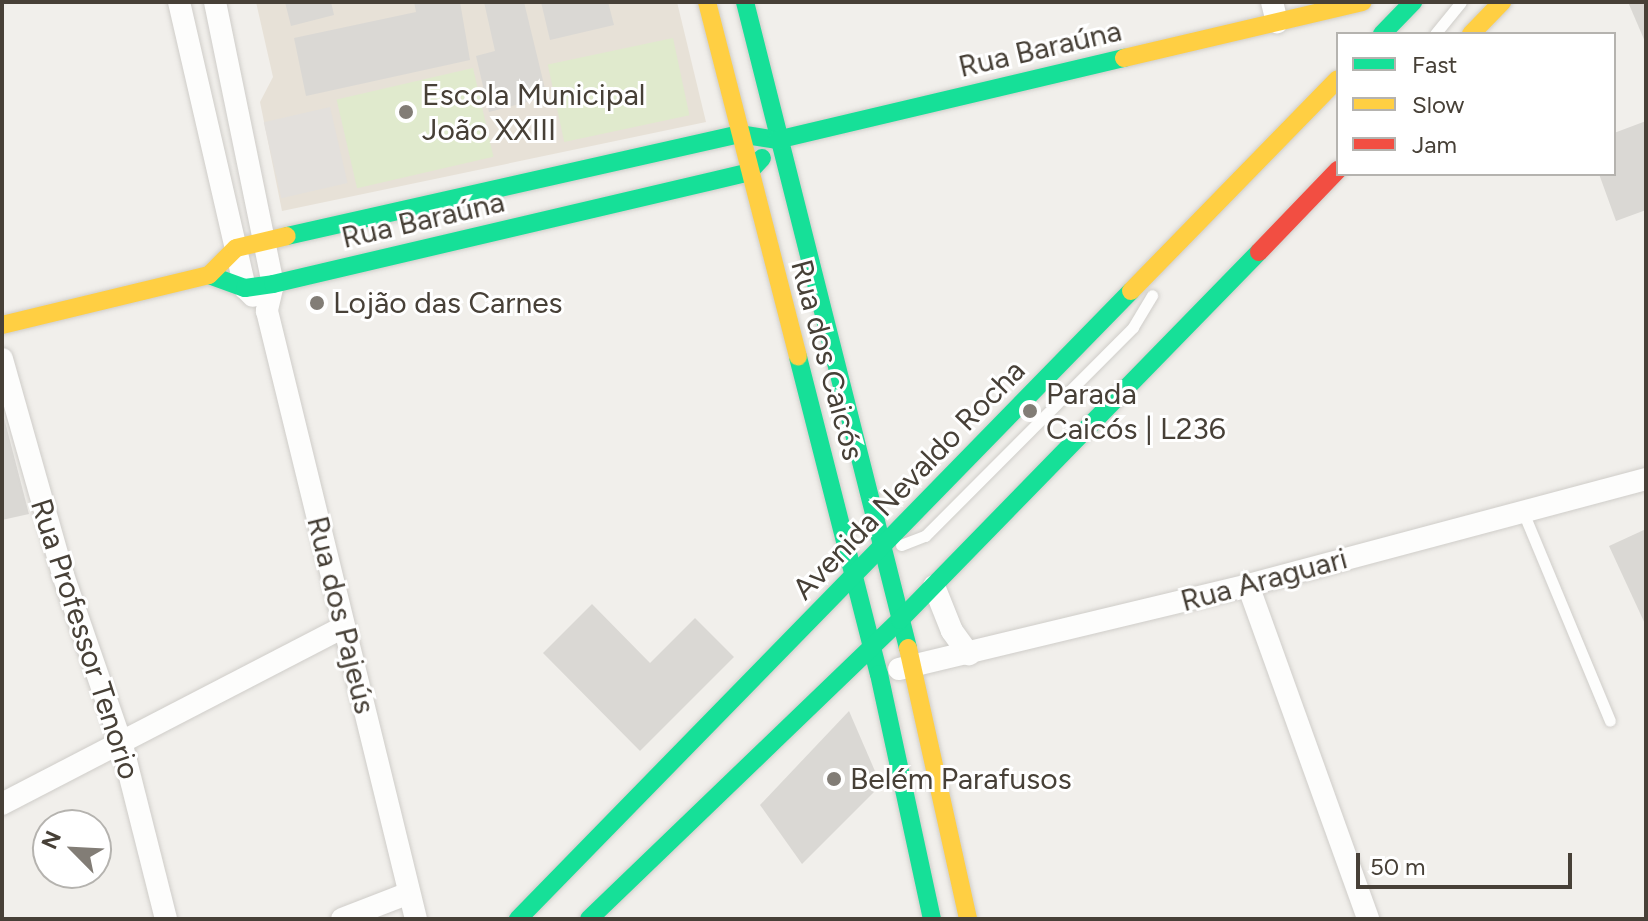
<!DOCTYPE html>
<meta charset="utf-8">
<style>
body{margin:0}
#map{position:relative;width:1648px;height:921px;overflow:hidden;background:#f1efeb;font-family:Figtree,sans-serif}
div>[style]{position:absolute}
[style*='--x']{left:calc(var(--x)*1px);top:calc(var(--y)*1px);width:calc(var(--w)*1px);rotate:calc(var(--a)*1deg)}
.education>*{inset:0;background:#e7e1d7}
.green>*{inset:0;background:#e0eacd;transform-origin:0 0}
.parking>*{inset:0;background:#e3e0dc;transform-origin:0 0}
.building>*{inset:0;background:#dad8d4}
.roads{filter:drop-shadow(0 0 2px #cfcdc9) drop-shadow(0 0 2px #cfcdc9)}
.lane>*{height:11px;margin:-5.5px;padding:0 5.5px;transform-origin:5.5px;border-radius:5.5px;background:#fdfdfc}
.street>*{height:22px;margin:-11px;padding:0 11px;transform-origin:11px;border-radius:11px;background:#fdfdfc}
.fast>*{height:18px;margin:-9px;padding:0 9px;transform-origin:9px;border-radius:9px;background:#16e098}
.slow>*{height:18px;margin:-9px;padding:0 9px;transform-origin:9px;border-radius:9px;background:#ffcf43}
.jam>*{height:18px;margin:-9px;padding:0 9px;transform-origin:9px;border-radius:9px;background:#f24e42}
.dots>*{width:22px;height:22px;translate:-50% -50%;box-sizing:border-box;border:4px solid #fff;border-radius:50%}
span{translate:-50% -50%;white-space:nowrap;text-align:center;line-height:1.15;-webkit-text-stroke:6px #fff;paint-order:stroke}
.street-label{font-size:30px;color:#474037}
.poi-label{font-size:30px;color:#474037}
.left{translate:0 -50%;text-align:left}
.frame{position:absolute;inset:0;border:4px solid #474037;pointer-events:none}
.legend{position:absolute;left:1336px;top:32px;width:280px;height:144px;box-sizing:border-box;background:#fff;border:2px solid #b5b3af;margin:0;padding:10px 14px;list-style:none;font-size:24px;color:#474037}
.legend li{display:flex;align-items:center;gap:16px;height:40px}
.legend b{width:40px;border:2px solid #b5b3af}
.north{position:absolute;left:32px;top:809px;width:80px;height:80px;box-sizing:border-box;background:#fff;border:2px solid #b5b3af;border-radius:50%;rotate:294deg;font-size:22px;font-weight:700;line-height:32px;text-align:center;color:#474037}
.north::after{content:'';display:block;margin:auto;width:28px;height:36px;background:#827d76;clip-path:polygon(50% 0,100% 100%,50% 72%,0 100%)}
.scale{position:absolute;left:1356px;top:853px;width:216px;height:36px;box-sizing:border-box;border:4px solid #474037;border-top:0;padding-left:10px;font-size:24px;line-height:28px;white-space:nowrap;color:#474037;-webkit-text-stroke:6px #fff;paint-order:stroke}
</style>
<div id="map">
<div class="education">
<i style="clip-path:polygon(256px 2px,677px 2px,706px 122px,282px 211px,260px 102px,273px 77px)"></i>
</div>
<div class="green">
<i style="left:673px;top:38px;width:79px;height:128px;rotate:78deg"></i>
<i style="left:473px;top:68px;width:91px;height:140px;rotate:77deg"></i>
</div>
<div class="parking">
<i style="left:330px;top:107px;width:78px;height:68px;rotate:77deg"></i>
</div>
<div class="building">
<i style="clip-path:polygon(285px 2px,331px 2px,334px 15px,291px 26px)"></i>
<i style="clip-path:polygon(414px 2px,460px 2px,470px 60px,306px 96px,294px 38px,416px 12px)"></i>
<i style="clip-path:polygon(484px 2px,524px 2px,547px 97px,489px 112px,476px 56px,495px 51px)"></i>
<i style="clip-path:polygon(541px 2px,608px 2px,614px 25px,550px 40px)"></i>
<i style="clip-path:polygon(1628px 2px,1646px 2px,1646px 44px)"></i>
<i style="clip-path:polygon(1646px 121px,1646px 210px,1616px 221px,1599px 174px,1614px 174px,1614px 133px)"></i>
<i style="clip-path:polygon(2px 410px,29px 514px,2px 520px)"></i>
<i style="clip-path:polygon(1646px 529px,1646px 626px,1609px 546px)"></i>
<i style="clip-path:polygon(592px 604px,650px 663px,695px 618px,734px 657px,640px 751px,543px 653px)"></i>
<i style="clip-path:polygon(849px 711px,881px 785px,802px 864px,760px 805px)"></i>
</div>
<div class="roads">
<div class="lane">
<i style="--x:1435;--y:34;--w:41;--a:-50.9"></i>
<i style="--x:1523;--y:512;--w:226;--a:67.4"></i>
<i style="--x:901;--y:545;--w:26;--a:-21"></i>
<i style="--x:925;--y:536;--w:295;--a:-45.1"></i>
<i style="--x:1133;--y:327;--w:37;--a:-59"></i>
</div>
<div class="street">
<i style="--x:179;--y:2;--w:294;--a:77"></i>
<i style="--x:245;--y:288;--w:11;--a:45"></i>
<i style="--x:215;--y:2;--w:288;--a:78.4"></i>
<i style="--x:273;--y:284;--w:28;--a:103"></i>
<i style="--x:267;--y:311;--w:626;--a:76.23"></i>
<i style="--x:1272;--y:2;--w:21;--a:76"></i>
<i style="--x:2;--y:359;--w:224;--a:74.2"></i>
<i style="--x:63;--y:575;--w:180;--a:70.9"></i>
<i style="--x:122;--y:745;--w:179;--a:75.8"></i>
<i style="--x:1248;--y:585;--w:355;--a:70.2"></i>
<i style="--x:934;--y:586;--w:48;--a:68.2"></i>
<i style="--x:952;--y:631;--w:29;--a:54"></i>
<i style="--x:899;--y:669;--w:359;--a:-13.5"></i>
<i style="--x:1248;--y:585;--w:412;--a:-14.9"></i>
<i style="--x:2;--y:804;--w:384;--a:-27.4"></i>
<i style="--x:342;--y:919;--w:72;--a:-21.2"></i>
</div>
<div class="fast">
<i style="--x:745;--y:2;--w:666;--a:75.84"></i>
<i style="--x:1382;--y:34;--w:45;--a:-45.9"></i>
<i style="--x:287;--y:236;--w:463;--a:-12.7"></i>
<i style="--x:739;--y:134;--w:38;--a:9"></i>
<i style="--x:777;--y:140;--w:357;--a:-13.3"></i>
<i style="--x:209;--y:275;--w:38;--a:20"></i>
<i style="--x:245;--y:288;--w:28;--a:-8"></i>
<i style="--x:273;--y:284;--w:489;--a:-13.2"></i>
<i style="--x:749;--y:172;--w:19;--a:-47"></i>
<i style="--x:798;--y:357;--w:327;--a:75.7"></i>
<i style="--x:879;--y:674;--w:251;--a:77.8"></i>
<i style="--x:518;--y:919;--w:878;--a:-45.69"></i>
<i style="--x:589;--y:919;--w:431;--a:-43.9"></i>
<i style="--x:900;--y:620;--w:514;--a:-45.71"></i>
</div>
<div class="slow">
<i style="--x:707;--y:2;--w:366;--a:75.6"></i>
<i style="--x:1471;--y:34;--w:45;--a:-45.9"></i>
<i style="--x:1124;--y:58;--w:245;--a:-13.2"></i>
<i style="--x:1131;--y:291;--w:296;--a:-45.7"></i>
<i style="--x:2;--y:325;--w:213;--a:-13.6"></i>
<i style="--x:209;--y:275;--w:38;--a:-45"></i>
<i style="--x:236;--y:248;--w:52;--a:-13.2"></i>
<i style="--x:908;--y:648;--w:278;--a:77.5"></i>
</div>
<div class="jam">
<i style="--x:1259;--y:252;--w:114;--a:-46.1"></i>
</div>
</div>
<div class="dots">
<i style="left:406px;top:112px;background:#827d76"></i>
<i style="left:317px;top:303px;background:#827d76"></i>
<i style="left:1030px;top:411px;background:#827d76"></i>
<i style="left:834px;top:779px;background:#827d76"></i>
</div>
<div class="street-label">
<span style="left:1040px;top:49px;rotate:-13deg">Rua Baraúna</span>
<span style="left:423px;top:220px;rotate:-13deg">Rua Baraúna</span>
<span style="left:827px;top:360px;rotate:75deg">Rua dos Caicós</span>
<span style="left:909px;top:480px;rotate:-46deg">Avenida Nevaldo Rocha</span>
<span style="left:1264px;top:580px;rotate:-15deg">Rua Araguari</span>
<span style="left:341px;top:615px;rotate:76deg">Rua dos Pajeús</span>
<span style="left:85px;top:639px;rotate:72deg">Rua Professor Tenorio</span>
</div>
<div class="poi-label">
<span class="left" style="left:422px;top:112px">Escola Municipal<br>João XXIII</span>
<span class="left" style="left:333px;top:303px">Lojão das Carnes</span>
<span class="left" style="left:1046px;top:411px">Parada<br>Caicós | L236</span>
<span class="left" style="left:850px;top:779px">Belém Parafusos</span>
</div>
<div class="frame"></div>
<ul class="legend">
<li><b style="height:10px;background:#16e098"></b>Fast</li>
<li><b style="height:10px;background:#ffcf43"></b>Slow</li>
<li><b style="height:10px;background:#f24e42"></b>Jam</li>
</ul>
<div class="north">N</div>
<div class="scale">50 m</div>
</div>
